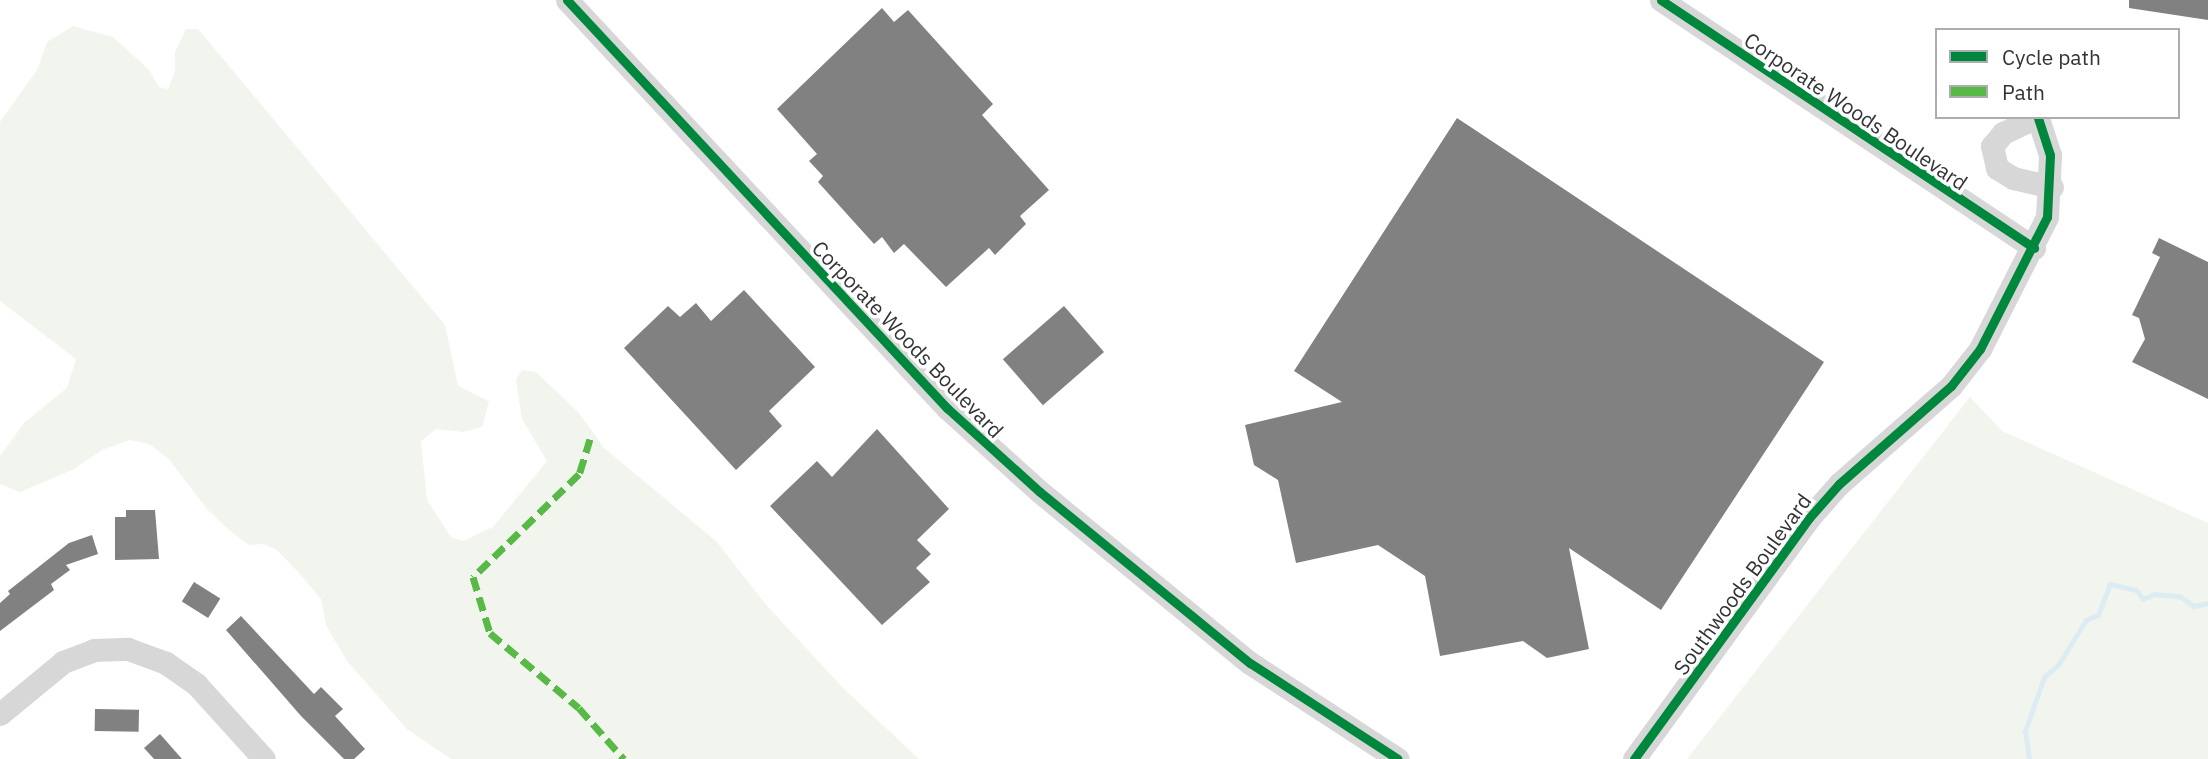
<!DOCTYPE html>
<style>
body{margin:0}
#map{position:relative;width:2208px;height:759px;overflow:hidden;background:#fff;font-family:"IBM Plex Sans",sans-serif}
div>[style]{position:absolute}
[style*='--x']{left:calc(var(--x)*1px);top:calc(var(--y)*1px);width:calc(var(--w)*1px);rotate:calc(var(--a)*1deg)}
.green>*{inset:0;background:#f1f5ed}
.stream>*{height:5px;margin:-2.5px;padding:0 2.5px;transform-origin:2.5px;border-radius:2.5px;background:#ddebf3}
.building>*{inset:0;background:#818181;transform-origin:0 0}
.minor>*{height:23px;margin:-11.5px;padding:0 11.5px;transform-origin:11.5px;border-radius:11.5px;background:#d7d7d7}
.quiet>*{height:7px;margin-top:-3.5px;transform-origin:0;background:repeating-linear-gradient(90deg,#58b947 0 14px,transparent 0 21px)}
.cycleway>*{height:9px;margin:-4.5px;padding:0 4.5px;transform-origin:4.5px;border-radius:4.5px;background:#00873e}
span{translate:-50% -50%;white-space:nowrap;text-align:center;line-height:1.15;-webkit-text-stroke:7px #fff;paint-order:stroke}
.street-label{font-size:21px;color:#333}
.legend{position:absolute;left:1935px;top:28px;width:245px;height:91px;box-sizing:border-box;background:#fff;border:2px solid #adadad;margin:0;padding:9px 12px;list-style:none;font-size:21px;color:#333}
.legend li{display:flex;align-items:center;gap:14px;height:35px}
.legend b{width:35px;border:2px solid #adadad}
</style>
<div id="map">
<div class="green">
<i style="clip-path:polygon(73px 26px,113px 37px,149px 70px,159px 87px,168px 89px,175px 72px,175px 52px,186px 29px,198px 29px,445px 325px,458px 386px,489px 401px,482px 427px,463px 432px,436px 429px,421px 441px,427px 500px,451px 537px,463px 541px,493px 527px,547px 461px,522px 419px,516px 380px,522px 370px,536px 372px,579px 413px,604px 448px,716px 541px,768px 607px,843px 688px,919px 759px,451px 759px,407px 729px,347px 661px,326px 625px,321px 599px,299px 573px,277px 550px,263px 544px,249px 545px,228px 529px,208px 510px,168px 458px,149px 444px,130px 440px,102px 450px,74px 469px,20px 492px,0 484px,0 456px,25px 422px,67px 388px,76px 359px,0 301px,0 122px,37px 70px,47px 42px)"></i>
<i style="clip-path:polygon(1970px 397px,2002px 431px,2208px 523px,2208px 759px,1687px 759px)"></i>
</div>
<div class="stream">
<i style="--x:2029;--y:759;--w:28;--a:-98"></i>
<i style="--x:2025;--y:731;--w:57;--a:-70.6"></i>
<i style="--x:2044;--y:677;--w:18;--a:-41"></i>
<i style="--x:2058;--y:665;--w:53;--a:-58.1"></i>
<i style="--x:2086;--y:620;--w:13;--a:-23"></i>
<i style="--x:2098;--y:615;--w:33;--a:-69"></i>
<i style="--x:2110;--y:584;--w:27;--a:13"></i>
<i style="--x:2136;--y:590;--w:11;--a:52"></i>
<i style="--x:2143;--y:599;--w:12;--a:-24"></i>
<i style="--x:2154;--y:594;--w:25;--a:5"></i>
<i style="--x:2179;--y:596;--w:18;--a:34"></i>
<i style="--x:2194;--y:606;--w:14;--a:-12"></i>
</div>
<div class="building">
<i style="clip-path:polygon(2129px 0,2208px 0,2208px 20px,2129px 8px)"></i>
<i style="clip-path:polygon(882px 8px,894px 22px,908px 10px,993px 104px,982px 115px,1049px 190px,1020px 216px,1026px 224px,995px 255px,989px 248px,946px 287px,904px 244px,894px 253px,882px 237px,874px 244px,818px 182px,823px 176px,809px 161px,817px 154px,777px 109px)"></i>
<i style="clip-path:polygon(1457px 118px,1824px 362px,1661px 610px,1569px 548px,1589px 649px,1547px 658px,1523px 641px,1440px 656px,1425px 576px,1378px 545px,1296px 563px,1278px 480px,1254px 465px,1245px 425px,1342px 402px,1294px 371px)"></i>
<i style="clip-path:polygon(2159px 238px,2208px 262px,2208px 399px,2132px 362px,2145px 339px,2139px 318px,2132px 315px,2160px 257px,2152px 253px)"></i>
<i style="clip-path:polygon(744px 290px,815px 367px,769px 411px,782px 426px,736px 470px,624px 348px,668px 306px,680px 317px,696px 303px,711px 321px)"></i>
<i style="left:1064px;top:306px;width:61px;height:81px;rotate:49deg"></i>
<i style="clip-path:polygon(877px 429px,949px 509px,917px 540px,931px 554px,916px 568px,930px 582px,882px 625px,770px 506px,817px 461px,832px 477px)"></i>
<i style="clip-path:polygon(126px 510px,155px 510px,159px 559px,115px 560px,115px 517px,126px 517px)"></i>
<i style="clip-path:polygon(92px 535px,98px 554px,66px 565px,70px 570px,51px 584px,54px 590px,0 631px,0 603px,10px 594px,8px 591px,69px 543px)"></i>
<i style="left:194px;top:582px;width:31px;height:23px;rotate:32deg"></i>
<i style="clip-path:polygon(241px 616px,314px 694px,321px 687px,343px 709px,335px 716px,365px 749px,354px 759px,344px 759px,301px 716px,226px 630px)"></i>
<i style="left:95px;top:709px;width:44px;height:22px;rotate:1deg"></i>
<i style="clip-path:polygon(160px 734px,182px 759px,154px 759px,144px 748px)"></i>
</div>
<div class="minor">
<i style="--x:567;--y:0;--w:558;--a:47.04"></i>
<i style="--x:947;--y:408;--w:125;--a:42.1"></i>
<i style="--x:1040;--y:492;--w:271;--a:39.2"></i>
<i style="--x:1250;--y:663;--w:176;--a:33"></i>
<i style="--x:1661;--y:0;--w:448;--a:33.6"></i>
<i style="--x:2037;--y:117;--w:38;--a:155"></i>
<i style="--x:2003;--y:133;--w:17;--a:130"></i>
<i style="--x:1992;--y:146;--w:23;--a:77"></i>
<i style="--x:1997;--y:168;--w:19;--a:32"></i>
<i style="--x:2013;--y:178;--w:40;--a:13"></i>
<i style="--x:0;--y:714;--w:82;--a:-39.5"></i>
<i style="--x:63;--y:662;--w:33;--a:-21"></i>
<i style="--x:94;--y:650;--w:34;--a:-2"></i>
<i style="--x:128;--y:649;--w:40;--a:20.2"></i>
<i style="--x:166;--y:663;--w:37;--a:35"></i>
<i style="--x:196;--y:684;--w:101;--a:47.8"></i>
<i style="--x:1634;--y:759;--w:298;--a:-54"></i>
<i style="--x:1809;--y:518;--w:45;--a:-48.6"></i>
<i style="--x:1839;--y:484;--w:149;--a:-41.2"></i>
<i style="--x:1951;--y:386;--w:47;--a:-51.9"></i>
<i style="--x:1980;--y:349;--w:148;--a:-63.1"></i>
<i style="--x:2047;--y:217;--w:62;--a:-87.2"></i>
<i style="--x:2050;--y:155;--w:40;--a:-108"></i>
</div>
<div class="quiet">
<i style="--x:590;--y:439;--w:37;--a:107"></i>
<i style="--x:579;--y:474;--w:148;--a:135.8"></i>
<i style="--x:473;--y:577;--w:59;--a:73.1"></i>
<i style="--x:490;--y:633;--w:116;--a:40.1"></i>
<i style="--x:579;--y:708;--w:68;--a:48.6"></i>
</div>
<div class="cycleway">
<i style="--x:567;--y:0;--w:558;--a:47.04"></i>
<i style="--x:947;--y:408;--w:125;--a:42.1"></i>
<i style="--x:1040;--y:492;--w:271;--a:39.2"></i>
<i style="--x:1250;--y:663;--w:176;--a:33"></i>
<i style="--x:1661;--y:0;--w:448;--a:33.6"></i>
<i style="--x:1634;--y:759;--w:298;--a:-54"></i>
<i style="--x:1809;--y:518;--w:45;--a:-48.6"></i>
<i style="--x:1839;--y:484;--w:149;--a:-41.2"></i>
<i style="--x:1951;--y:386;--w:47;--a:-51.9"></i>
<i style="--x:1980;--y:349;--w:148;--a:-63.1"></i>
<i style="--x:2047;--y:217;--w:62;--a:-87.2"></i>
<i style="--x:2050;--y:155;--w:40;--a:-108"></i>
</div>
<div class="street-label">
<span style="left:1856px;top:111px;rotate:34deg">Corporate Woods Boulevard</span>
<span style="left:908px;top:339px;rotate:46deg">Corporate Woods Boulevard</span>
<span style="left:1742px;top:584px;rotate:-54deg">Southwoods Boulevard</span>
</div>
<ul class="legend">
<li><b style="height:9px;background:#00873e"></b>Cycle path</li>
<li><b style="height:9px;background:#58b947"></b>Path</li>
</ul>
</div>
